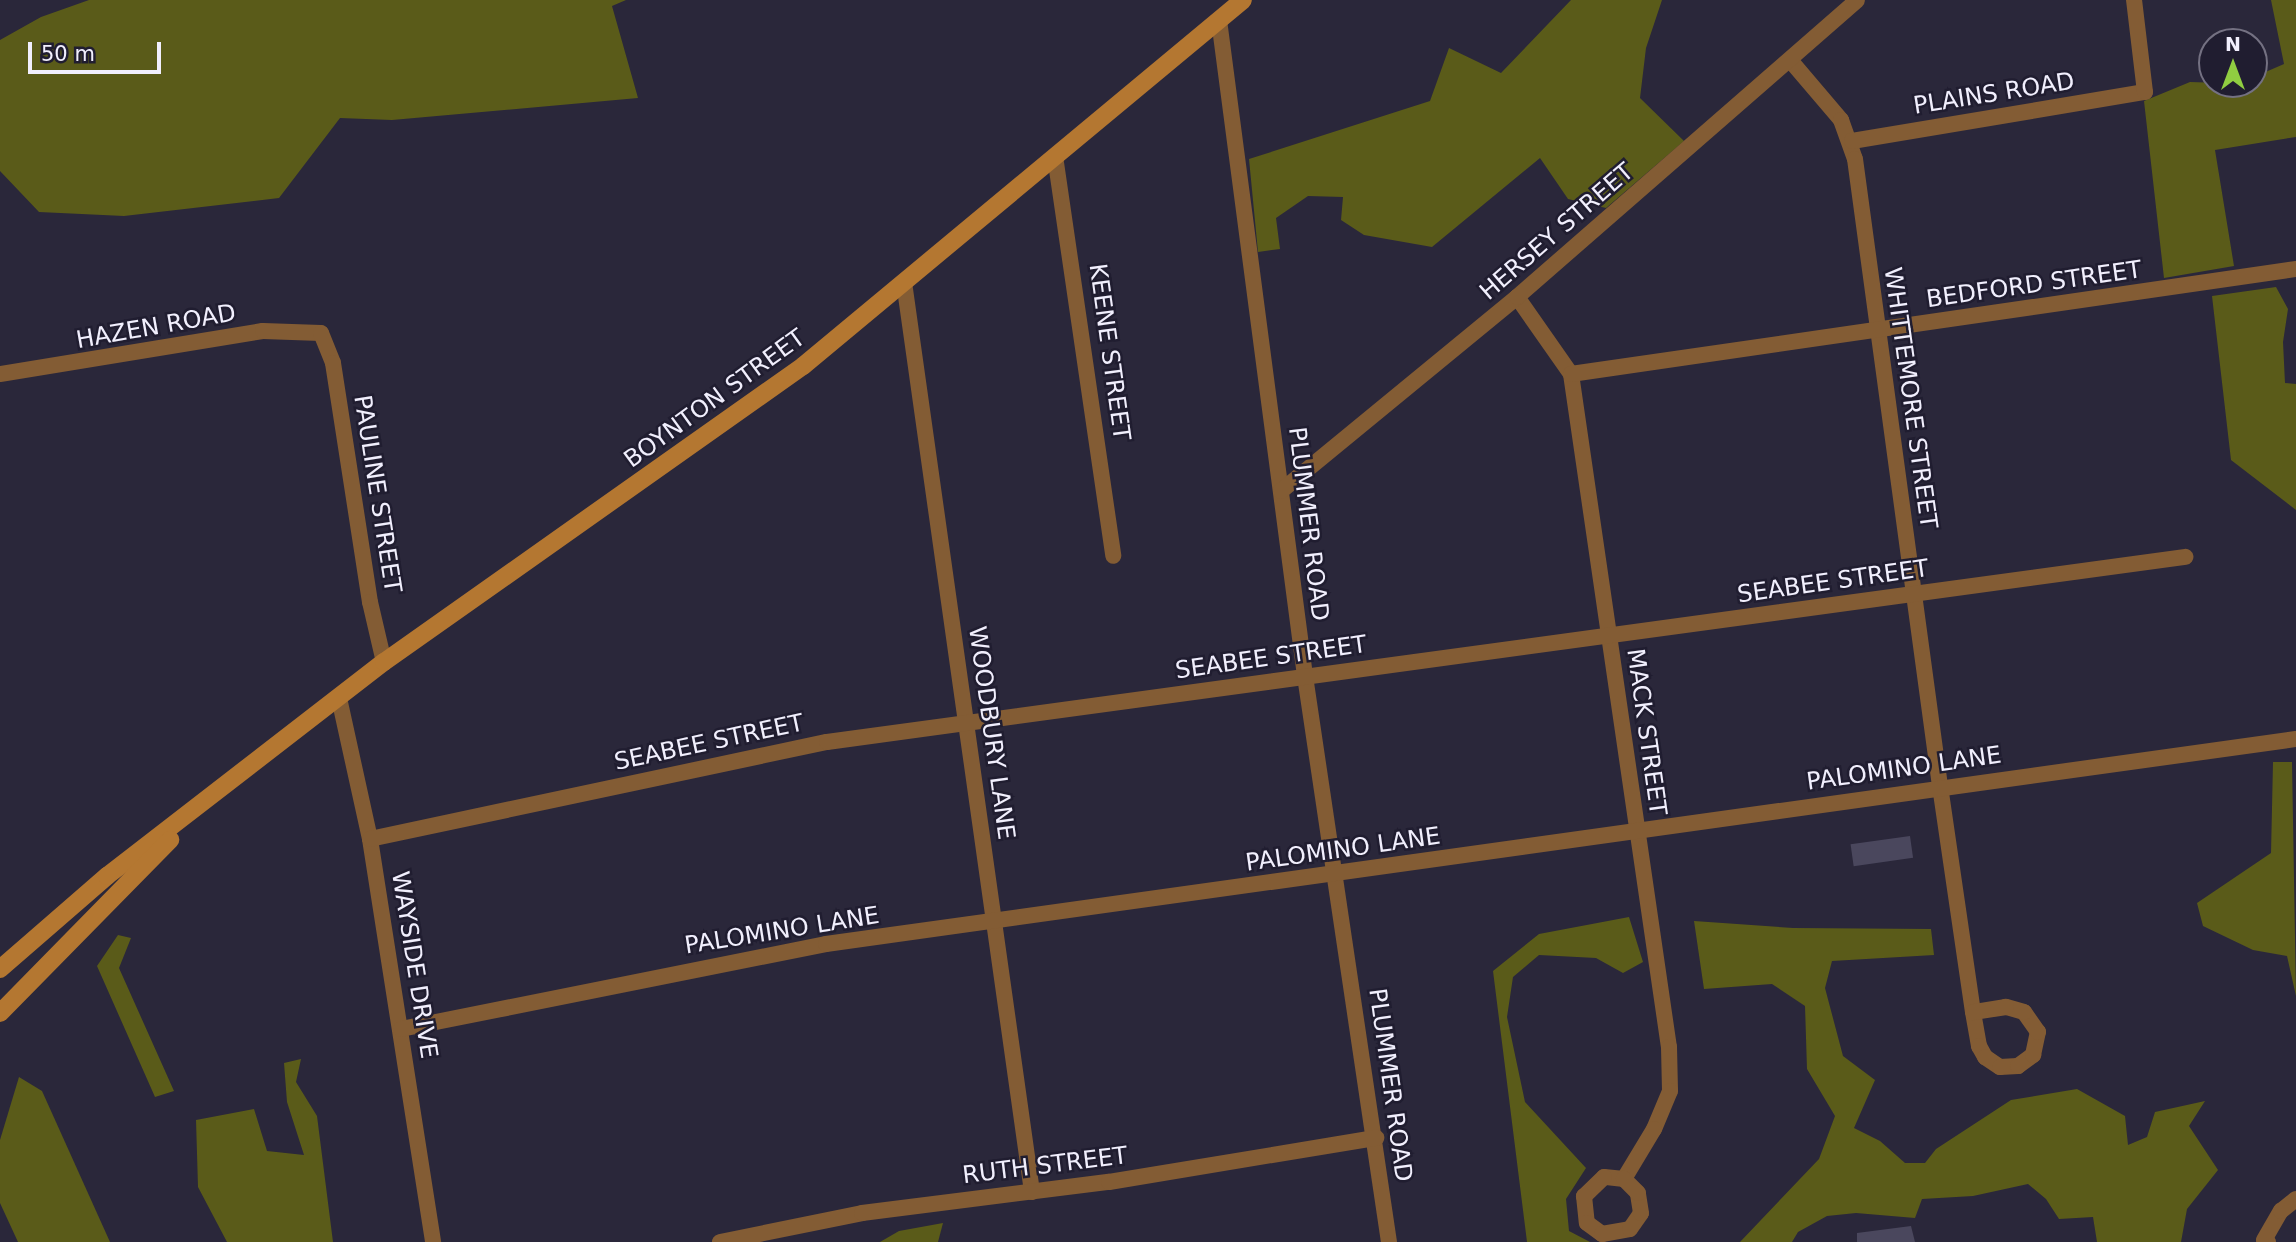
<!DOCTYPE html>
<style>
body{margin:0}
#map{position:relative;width:2296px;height:1242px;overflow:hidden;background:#2a273a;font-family:"DejaVu Sans",sans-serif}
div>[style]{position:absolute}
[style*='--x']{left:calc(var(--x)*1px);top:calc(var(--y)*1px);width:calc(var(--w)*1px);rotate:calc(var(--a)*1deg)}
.forest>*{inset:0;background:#5a5b19}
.building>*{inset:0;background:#4a475d;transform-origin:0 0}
.street>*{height:16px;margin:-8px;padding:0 8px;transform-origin:8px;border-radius:8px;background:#835c34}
.secondary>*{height:18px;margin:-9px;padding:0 9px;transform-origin:9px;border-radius:9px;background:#b47731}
span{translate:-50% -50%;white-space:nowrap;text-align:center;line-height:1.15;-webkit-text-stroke:5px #201d30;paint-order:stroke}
.street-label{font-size:24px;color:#f1effd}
.north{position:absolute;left:2198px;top:28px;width:70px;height:70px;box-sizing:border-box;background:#201d30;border:2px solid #747182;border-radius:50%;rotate:0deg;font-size:19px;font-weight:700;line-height:28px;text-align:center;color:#f1effd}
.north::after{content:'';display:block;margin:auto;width:24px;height:32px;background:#90cd41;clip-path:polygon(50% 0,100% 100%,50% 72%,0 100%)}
.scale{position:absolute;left:28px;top:42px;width:133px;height:32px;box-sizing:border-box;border:4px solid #f1effd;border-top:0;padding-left:9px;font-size:21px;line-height:24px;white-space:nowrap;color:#f1effd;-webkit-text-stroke:5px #201d30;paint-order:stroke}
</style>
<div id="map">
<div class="forest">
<i style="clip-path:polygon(89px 0,626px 0,612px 6px,638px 98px,392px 120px,340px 118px,279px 198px,124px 216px,39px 212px,0 171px,0 40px,41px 17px)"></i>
<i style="clip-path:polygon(1571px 0,1662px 0,1646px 48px,1640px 98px,1684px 141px,1606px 208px,1568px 199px,1540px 158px,1432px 247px,1364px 235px,1341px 220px,1343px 197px,1308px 196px,1276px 218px,1280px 249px,1258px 252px,1249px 159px,1430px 101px,1449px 48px,1501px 73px)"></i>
<i style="clip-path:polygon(2271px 0,2296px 0,2296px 137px,2215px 150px,2234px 266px,2164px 278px,2144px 101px,2190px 82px,2254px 84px,2254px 77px,2284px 64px)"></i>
<i style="clip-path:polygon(2276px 287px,2288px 309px,2283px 342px,2285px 383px,2296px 384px,2296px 510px,2231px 460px,2212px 296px)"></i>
<i style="clip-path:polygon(2273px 762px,2292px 762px,2296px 996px,2287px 956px,2253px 950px,2203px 926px,2197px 903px,2271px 853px)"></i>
<i style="clip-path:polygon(1629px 917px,1643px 962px,1623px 973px,1596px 958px,1539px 955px,1513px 977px,1507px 1017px,1525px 1102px,1586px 1168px,1566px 1199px,1569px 1231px,1590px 1242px,1527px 1242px,1493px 971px,1539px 934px)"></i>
<i style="clip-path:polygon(1694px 921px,1793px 928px,1931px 929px,1934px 955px,1832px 961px,1825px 988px,1843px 1056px,1875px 1080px,1854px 1128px,1880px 1141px,1905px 1163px,1925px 1163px,1936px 1149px,2011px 1100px,2077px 1089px,2125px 1116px,2128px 1145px,2147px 1137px,2155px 1112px,2205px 1101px,2189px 1126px,2218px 1170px,2187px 1209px,2181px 1242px,2097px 1242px,2093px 1217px,2059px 1219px,2046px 1199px,2028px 1184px,1973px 1196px,1922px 1199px,1915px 1218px,1856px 1213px,1827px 1216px,1798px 1232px,1792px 1242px,1740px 1242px,1819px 1159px,1835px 1116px,1807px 1069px,1805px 1006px,1772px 984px,1704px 989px)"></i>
<i style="clip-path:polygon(118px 935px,131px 938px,119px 968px,174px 1091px,155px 1097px,97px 966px)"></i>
<i style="clip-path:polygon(301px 1059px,296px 1082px,317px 1116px,333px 1242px,227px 1242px,198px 1187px,196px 1120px,254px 1109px,267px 1151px,304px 1155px,287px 1102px,284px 1063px)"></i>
<i style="clip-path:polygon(19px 1077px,42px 1091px,110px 1242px,18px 1242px,0 1203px,0 1140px)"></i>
<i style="clip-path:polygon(943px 1223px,938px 1242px,880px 1242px,899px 1231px)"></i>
</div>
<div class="building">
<i style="left:1910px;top:836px;width:22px;height:60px;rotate:82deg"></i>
<i style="clip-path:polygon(1911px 1226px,1915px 1242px,1857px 1242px,1857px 1233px)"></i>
</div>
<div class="street">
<i style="--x:1219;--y:20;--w:662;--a:82.53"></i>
<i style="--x:1305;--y:676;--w:572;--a:81.56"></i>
<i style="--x:1790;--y:60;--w:79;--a:49.6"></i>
<i style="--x:1841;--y:120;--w:41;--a:70.3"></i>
<i style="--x:1855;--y:159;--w:633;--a:82.28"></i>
<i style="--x:1940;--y:786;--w:228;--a:81.7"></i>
<i style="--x:1973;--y:1012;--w:35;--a:80"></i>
<i style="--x:1979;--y:1046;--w:13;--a:61"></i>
<i style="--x:1985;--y:1057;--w:18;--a:34"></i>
<i style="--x:2000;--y:1067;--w:18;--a:-3"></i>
<i style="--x:2018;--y:1066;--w:19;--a:-36"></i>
<i style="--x:2033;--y:1055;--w:24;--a:-78"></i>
<i style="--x:2038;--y:1032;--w:24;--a:-125"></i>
<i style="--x:2024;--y:1012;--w:19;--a:-164"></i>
<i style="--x:2006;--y:1007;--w:33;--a:171"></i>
<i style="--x:1852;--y:141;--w:297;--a:-9.5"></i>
<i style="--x:2145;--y:92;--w:93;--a:-96.8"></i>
<i style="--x:1055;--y:156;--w:404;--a:81.7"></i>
<i style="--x:904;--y:282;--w:919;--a:81.99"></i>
<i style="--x:1517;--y:297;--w:94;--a:55"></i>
<i style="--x:1571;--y:374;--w:680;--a:81.72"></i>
<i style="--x:1669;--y:1047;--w:44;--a:88.7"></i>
<i style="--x:1670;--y:1091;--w:41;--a:112.8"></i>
<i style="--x:1654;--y:1129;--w:58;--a:121"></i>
<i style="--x:1624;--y:1179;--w:20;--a:-174"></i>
<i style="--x:1604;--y:1177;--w:28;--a:136"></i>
<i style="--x:1584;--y:1196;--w:27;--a:84"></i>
<i style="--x:1587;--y:1223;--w:19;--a:36"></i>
<i style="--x:1602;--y:1234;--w:28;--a:-10"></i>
<i style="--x:1630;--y:1229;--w:19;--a:-55"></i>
<i style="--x:1641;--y:1213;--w:20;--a:-99"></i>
<i style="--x:1638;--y:1193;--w:20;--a:-135"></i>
<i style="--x:0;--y:374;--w:266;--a:-9.3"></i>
<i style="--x:263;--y:331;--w:58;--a:2"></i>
<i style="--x:321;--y:333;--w:32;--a:68"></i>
<i style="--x:333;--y:363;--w:242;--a:81.2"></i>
<i style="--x:370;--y:602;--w:62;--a:76.9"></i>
<i style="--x:1571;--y:374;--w:733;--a:-8.24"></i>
<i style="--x:1281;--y:491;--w:306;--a:-39.4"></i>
<i style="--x:1517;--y:297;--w:451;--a:-41.1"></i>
<i style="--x:339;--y:698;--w:144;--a:77.6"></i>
<i style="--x:370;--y:839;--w:408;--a:81.1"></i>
<i style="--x:370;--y:839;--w:467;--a:-12"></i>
<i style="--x:827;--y:742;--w:1371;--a:-7.76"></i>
<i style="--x:401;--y:1029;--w:433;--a:-11.3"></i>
<i style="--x:826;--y:944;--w:1484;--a:-7.94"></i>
<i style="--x:720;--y:1242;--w:145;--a:-11.5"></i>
<i style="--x:862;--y:1213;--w:249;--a:-7.2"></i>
<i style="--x:1109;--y:1182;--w:271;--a:-9.4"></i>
<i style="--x:2268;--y:1242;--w:4;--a:-153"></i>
<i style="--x:2264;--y:1240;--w:34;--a:-60"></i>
<i style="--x:2281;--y:1211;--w:19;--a:-39"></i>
</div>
<div class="secondary">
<i style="--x:0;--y:969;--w:142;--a:-41"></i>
<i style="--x:107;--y:876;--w:350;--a:-37.7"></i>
<i style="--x:384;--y:662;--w:513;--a:-35.24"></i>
<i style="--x:803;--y:366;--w:572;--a:-39.75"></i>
<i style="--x:0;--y:1013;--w:243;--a:-45.5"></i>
</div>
<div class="street-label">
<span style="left:1994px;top:94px;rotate:-9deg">PLAINS ROAD</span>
<span style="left:1557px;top:232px;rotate:-41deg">HERSEY STREET</span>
<span style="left:2034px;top:285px;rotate:-8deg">BEDFORD STREET</span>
<span style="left:156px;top:327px;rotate:-10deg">HAZEN ROAD</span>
<span style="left:1109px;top:352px;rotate:82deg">KEENE STREET</span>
<span style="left:1910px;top:398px;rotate:82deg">WHITTEMORE STREET</span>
<span style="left:715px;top:399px;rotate:-36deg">BOYNTON STREET</span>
<span style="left:377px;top:494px;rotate:81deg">PAULINE STREET</span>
<span style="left:1308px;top:524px;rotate:83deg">PLUMMER ROAD</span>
<span style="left:1833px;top:582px;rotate:-8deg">SEABEE STREET</span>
<span style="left:1271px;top:658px;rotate:-8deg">SEABEE STREET</span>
<span style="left:1646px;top:732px;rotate:82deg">MACK STREET</span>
<span style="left:991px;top:733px;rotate:82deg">WOODBURY LANE</span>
<span style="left:709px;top:743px;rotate:-12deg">SEABEE STREET</span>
<span style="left:1904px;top:769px;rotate:-8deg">PALOMINO LANE</span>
<span style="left:1343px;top:850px;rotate:-8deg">PALOMINO LANE</span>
<span style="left:782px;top:931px;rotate:-9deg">PALOMINO LANE</span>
<span style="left:414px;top:965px;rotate:81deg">WAYSIDE DRIVE</span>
<span style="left:1390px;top:1085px;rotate:82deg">PLUMMER ROAD</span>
<span style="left:1045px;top:1166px;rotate:-7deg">RUTH STREET</span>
</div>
<div class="north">N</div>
<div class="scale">50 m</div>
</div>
